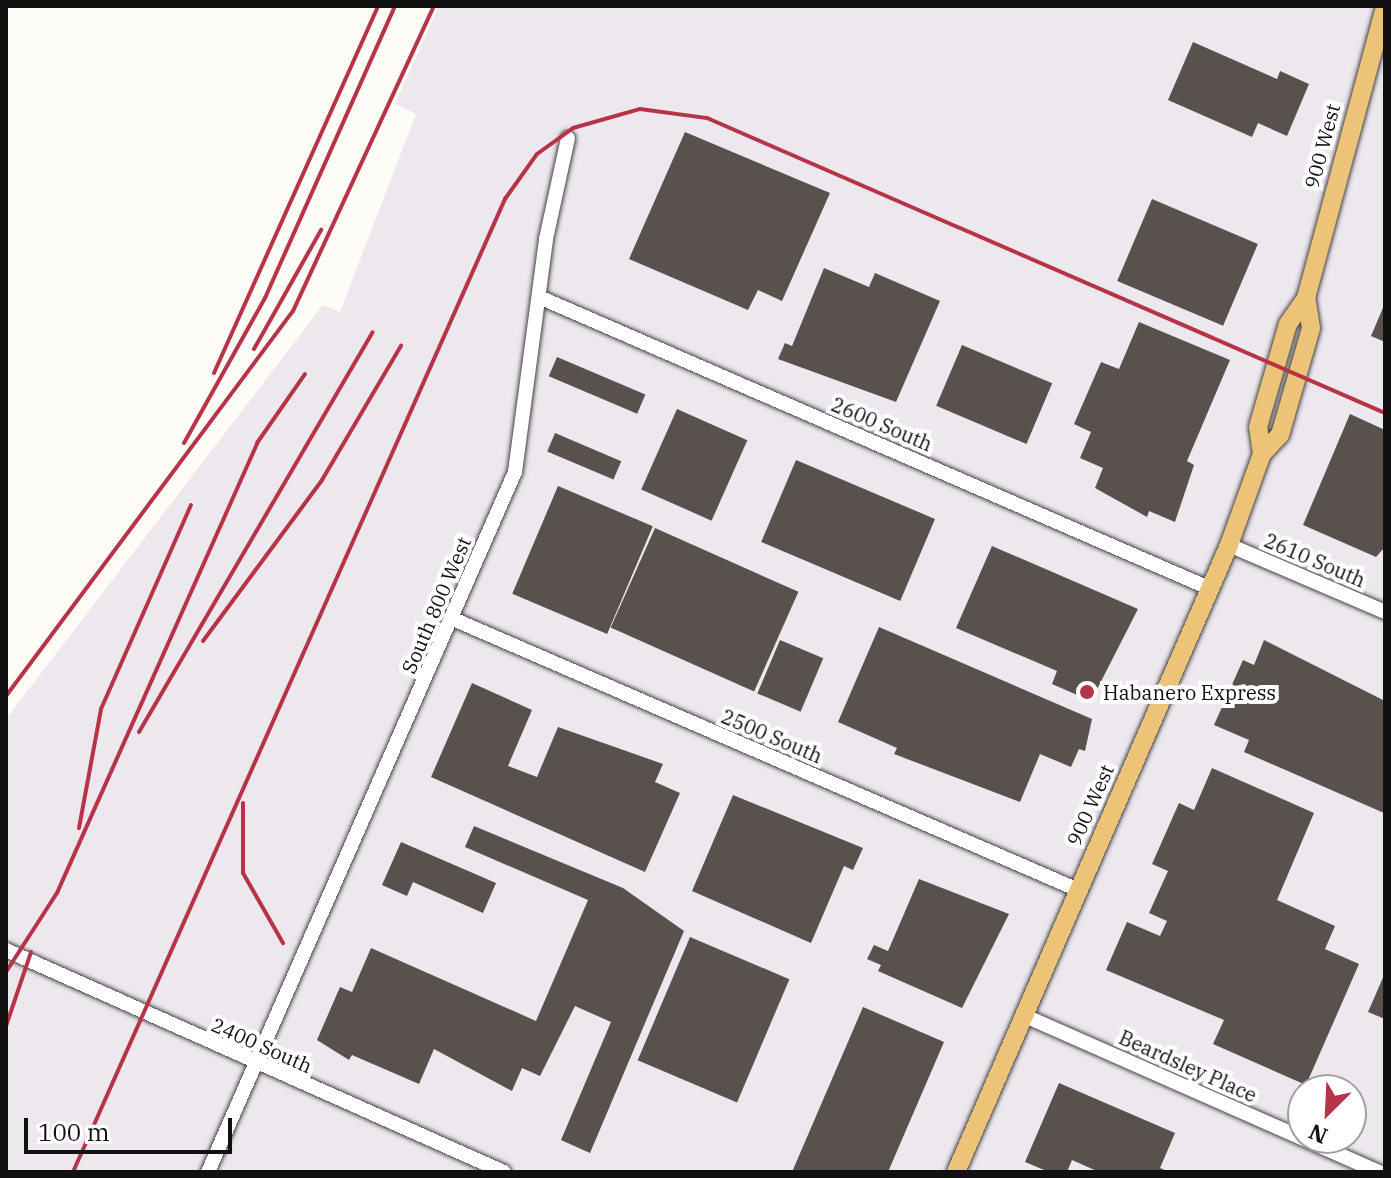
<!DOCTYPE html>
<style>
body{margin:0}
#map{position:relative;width:1391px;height:1178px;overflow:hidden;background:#fefcf6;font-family:"IBM Plex Serif",serif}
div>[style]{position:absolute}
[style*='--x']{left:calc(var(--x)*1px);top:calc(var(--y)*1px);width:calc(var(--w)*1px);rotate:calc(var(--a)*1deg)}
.industrial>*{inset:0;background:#ede7ee}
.building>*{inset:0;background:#59514e;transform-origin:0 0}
.roads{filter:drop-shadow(0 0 2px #444) drop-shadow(0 0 2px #444)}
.minor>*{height:14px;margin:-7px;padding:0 7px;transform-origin:7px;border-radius:7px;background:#fff}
.major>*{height:18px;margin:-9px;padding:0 9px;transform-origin:9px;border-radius:9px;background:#edc377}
.rail>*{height:4px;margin:-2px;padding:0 2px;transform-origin:2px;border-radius:2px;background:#b73348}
.dots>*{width:22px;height:22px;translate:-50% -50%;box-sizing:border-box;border:4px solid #fff;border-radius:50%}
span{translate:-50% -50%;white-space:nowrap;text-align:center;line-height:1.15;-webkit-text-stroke:8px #fff;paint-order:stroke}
.street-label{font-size:20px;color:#111}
.poi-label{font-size:20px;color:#111}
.left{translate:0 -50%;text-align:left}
.frame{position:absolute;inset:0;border:8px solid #111;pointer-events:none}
.north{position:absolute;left:1287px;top:1074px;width:80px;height:80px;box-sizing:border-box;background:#fff;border:2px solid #a0a0a0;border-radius:50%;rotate:204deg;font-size:22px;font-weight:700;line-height:32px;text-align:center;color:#111}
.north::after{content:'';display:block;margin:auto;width:28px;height:36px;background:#b73348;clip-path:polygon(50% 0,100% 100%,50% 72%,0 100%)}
.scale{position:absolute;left:24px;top:1118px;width:208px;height:36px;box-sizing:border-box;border:4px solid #111;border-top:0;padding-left:10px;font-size:24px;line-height:28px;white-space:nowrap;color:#111;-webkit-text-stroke:6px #fff;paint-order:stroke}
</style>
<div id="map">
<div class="industrial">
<i style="clip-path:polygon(evenodd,439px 6px,1385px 6px,1385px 1172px,6px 1172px,6px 719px,323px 305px,340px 312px,416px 114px,395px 104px,439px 6px,1303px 1090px,1351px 1090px,1351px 1138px,1303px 1138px,1303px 1090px)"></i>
</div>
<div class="building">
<i style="clip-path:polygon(1193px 42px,1277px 79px,1280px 71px,1309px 84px,1287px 136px,1258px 123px,1252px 137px,1168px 100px)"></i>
<i style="clip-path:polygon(685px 132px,830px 193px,782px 301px,758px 290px,748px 310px,629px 259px)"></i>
<i style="left:1152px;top:199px;width:115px;height:89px;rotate:23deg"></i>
<i style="clip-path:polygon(824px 268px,869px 287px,875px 273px,940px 301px,896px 402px,778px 359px,785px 343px,792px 346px)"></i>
<i style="clip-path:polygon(1385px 303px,1385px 342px,1371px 336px)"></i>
<i style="clip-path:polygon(1139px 322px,1230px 360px,1187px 461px,1194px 465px,1175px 522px,1149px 511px,1147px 517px,1095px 488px,1103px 468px,1080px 458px,1091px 432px,1074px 424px,1101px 362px,1119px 369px)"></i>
<i style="left:962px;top:345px;width:98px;height:66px;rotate:23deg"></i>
<i style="left:557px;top:357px;width:96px;height:21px;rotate:23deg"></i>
<i style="left:677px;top:409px;width:77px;height:88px;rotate:24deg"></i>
<i style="clip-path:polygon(1350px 414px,1385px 430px,1385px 547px,1376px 557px,1303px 525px)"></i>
<i style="left:555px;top:433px;width:72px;height:20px;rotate:23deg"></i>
<i style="left:796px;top:460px;width:151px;height:89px;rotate:23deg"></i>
<i style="left:558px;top:486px;width:103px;height:117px;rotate:23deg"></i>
<i style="left:655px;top:528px;width:157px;height:109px;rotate:24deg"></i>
<i style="clip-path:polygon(992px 546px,1138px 609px,1091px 701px,1052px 684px,1057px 671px,956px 628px)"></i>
<i style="clip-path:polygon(879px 627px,1092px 719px,1085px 751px,1079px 749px,1071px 767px,1040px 754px,1020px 802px,894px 754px,897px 748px,838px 722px)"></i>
<i style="left:780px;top:640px;width:47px;height:58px;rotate:23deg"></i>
<i style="clip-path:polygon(1264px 640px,1385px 701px,1384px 813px,1244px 752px,1249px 740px,1214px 725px,1243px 660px,1254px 665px)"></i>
<i style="clip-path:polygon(472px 683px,532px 710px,508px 766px,537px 777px,558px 727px,663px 764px,655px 782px,680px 793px,645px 872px,431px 777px)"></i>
<i style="clip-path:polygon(1212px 768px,1314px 813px,1277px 900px,1335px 926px,1325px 949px,1359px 964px,1306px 1085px,1213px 1044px,1224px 1020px,1106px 970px,1127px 922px,1160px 936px,1167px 921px,1149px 913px,1168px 871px,1152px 864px,1179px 803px,1194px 810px)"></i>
<i style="clip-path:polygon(733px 795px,863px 848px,853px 870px,844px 866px,811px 943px,692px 891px)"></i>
<i style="clip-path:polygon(474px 826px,623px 888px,684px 931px,590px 1153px,561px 1140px,611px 1022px,575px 1006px,540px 1076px,522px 1068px,512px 1091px,434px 1049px,419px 1084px,352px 1055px,349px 1060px,317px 1040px,340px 987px,352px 992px,371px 948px,536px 1021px,588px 900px,465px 847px)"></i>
<i style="clip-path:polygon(401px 842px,496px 883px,483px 913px,413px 882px,407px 896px,382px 885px)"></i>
<i style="clip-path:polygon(919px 879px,1009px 914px,962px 1008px,878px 971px,881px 965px,867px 959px,874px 945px,888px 951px)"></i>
<i style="left:690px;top:937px;width:108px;height:134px;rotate:23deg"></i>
<i style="clip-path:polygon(1385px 973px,1385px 1019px,1368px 1012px)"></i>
<i style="clip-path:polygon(863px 1007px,944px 1042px,888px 1172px,792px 1172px)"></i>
<i style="clip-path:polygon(1059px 1083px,1175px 1133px,1160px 1168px,1169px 1172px,1099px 1172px,1072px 1160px,1067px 1172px,1049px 1172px,1025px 1162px)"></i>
</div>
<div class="roads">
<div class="minor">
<i style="--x:539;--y:297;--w:730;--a:23.48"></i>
<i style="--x:1229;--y:545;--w:170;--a:23.2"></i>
<i style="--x:453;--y:619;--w:679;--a:23.43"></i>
<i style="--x:6;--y:950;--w:545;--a:24.03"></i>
<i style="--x:1025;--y:1016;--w:387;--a:23.8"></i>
<i style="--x:208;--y:1172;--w:764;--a:-66.32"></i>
<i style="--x:515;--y:472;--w:235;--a:-82.4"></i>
<i style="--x:546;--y:239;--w:103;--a:-77.7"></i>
</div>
<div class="major">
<i style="--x:1262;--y:454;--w:27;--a:-98"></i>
<i style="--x:1258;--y:427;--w:107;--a:-73.8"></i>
<i style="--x:1288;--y:324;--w:32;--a:-55"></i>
<i style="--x:1306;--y:298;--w:302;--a:-74.8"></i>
<i style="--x:956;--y:1172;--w:684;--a:-66.47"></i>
<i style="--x:1229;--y:545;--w:97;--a:-70.1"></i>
<i style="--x:1262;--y:454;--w:26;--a:-47"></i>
<i style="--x:1280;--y:435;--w:111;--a:-73.8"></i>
<i style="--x:1311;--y:328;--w:30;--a:-99"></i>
</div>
</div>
<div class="rail">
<i style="--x:254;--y:349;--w:137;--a:-60.6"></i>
<i style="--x:214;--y:373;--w:402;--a:-65.9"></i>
<i style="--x:184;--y:443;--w:166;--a:-60.8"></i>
<i style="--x:265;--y:298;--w:320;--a:-66"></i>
<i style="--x:203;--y:641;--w:200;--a:-53.5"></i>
<i style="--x:322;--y:480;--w:156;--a:-59.5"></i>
<i style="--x:6;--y:696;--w:480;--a:-53.3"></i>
<i style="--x:293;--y:311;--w:336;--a:-65.2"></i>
<i style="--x:139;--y:732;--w:463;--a:-59.7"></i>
<i style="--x:243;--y:803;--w:70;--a:90"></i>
<i style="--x:243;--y:873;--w:81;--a:60.3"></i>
<i style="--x:79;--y:828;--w:121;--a:-79.5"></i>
<i style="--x:101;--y:709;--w:223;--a:-66.2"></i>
<i style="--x:6;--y:972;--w:94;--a:-57.2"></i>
<i style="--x:57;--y:893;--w:492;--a:-66"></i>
<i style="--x:257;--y:443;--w:84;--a:-55.2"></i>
<i style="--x:6;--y:1026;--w:78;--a:-71.3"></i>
<i style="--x:73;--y:1172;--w:1065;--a:-66.06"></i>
<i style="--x:505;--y:199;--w:55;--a:-54.6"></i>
<i style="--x:537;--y:154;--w:44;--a:-35.8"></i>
<i style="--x:573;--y:128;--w:70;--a:-15.8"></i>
<i style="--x:640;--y:109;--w:68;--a:7.7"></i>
<i style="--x:707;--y:118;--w:739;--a:23.51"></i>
</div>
<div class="dots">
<i style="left:1087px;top:692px;background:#b73348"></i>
</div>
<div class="street-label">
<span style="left:1322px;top:146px;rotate:-75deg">900 West</span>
<span style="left:882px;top:424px;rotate:23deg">2600 South</span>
<span style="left:1315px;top:560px;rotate:23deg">2610 South</span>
<span style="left:436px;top:605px;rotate:-67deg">South 800 West</span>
<span style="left:772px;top:736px;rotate:23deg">2500 South</span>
<span style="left:1090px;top:805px;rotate:-66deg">900 West</span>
<span style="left:262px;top:1045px;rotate:24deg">2400 South</span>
<span style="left:1188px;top:1066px;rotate:24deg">Beardsley Place</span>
</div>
<div class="poi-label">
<span class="left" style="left:1103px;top:692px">Habanero Express</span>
</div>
<div class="frame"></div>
<div class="north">N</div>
<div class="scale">100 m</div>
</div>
